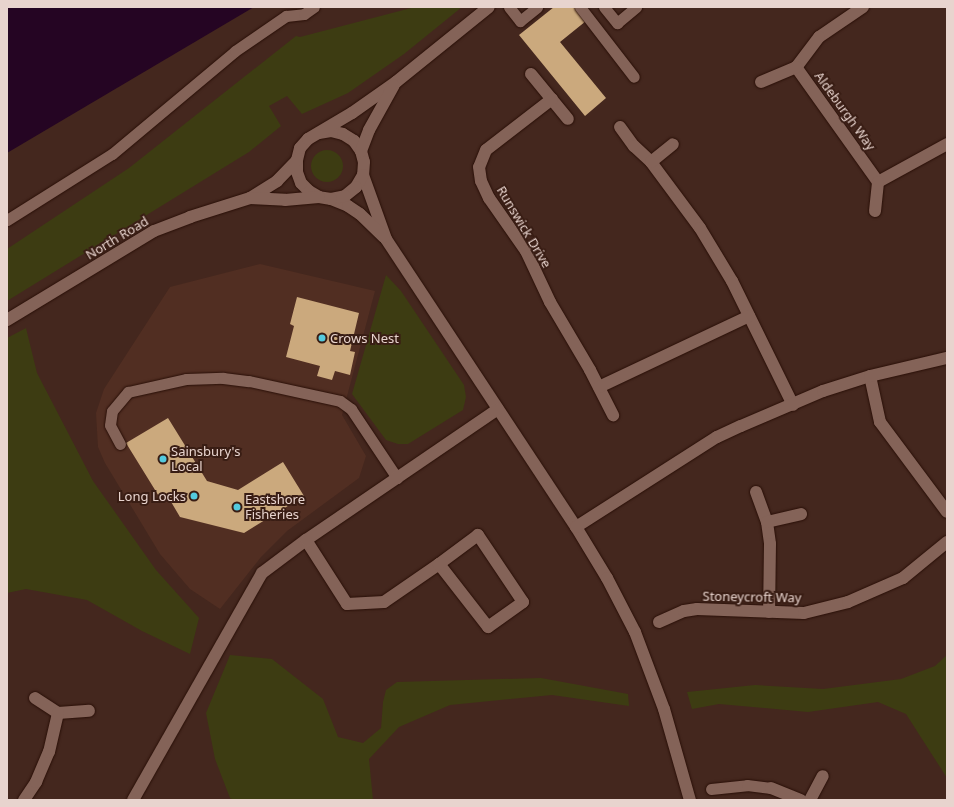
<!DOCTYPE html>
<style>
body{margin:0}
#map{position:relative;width:954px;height:807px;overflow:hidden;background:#44271e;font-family:"Noto Sans",sans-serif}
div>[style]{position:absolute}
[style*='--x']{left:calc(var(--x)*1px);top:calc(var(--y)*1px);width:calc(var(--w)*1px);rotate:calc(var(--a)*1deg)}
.built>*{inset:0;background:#512e22}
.green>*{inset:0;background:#3d3c12}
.round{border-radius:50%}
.water>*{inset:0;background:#250523}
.building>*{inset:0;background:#cba97d}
.roads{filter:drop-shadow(0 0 1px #290f07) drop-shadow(0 0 1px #290f07)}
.service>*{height:11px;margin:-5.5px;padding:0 5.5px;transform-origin:5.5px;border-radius:5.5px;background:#846358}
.minor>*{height:12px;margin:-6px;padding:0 6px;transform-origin:6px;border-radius:6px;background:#846358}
.secondary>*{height:12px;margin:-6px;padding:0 6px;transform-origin:6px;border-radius:6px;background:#846358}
.dots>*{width:11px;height:11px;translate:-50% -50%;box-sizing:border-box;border:2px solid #391d14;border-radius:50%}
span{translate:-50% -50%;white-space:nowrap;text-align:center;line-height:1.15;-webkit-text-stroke:4px #391d14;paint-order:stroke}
.street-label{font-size:13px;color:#e8d4ce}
.poi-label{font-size:13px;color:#e8d4ce}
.left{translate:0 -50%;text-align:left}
.right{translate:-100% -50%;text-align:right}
.frame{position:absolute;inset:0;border:8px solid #e8d4ce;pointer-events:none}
</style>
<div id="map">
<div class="built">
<i style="clip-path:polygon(260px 264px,375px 291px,342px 415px,366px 456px,359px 478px,287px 531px,261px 557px,220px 609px,190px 589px,160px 554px,105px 463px,98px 447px,96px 413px,104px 389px,170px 287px)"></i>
</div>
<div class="green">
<i style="clip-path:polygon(415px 7px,462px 7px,404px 54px,348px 93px,302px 114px,287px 96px,269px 106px,281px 126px,249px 152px,7px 301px,7px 249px,129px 168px,296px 36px,300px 37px)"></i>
<i class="round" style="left:311px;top:150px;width:32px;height:32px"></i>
<i style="clip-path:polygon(386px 275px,401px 291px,464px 385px,466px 397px,463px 410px,408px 444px,398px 444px,386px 440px,352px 394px)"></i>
<i style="clip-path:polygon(26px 328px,37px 373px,93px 481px,156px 570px,199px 618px,190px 654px,142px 631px,87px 600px,26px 589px,7px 593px,7px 338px)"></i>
<i style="clip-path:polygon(230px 655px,272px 659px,323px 699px,338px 737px,363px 743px,381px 728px,383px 702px,386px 690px,397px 682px,541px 678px,628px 694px,629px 706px,552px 695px,450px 705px,399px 727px,369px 759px,373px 800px,234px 800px,230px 798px,215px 759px,206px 713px)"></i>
<i style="clip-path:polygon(947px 655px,947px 778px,906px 714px,878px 702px,808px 712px,719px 704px,692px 709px,687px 692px,755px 685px,823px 689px,901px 679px,935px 666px)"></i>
</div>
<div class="water">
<i style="clip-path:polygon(7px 7px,254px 7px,7px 153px)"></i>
</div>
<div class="building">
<i style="clip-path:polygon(554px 7px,575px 7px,586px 21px,560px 42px,606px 98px,585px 116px,519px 35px)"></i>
<i style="clip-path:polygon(297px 297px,359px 313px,350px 351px,355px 352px,350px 375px,335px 371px,332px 380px,317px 376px,320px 366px,286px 357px,294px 326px,290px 324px)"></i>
<i style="clip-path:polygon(168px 418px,207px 481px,238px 490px,283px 462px,304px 496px,244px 533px,180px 517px,167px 495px,160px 498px,126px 443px)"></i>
</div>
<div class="roads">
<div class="service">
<i style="--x:509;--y:7;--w:18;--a:52"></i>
<i style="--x:520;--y:21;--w:22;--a:-39"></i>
<i style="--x:580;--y:7;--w:88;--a:52.4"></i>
<i style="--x:604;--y:7;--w:21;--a:51"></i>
<i style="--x:617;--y:23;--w:25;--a:-40"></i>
<i style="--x:7;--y:220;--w:124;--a:-32.2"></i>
<i style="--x:112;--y:154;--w:160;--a:-39.9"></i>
<i style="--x:235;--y:51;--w:62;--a:-34.5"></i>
<i style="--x:286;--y:16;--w:18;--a:-6"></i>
<i style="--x:304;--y:14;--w:12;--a:-35"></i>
<i style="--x:120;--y:444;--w:21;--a:-118"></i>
<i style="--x:110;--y:425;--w:14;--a:-82"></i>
<i style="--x:112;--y:411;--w:25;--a:-50"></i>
<i style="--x:128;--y:392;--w:59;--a:-12.6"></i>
<i style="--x:186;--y:379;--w:37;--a:-2"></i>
<i style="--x:223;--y:378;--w:26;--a:7"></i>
<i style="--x:249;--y:381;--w:93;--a:12.4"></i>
<i style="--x:340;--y:401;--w:14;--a:36"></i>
<i style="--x:351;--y:409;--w:83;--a:56.3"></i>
<i style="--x:711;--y:789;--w:36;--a:-6"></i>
<i style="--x:747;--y:785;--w:24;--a:7"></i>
</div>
<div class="minor">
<i style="--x:863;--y:7;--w:53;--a:145.7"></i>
<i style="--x:819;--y:37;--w:38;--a:127"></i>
<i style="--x:796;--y:67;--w:141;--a:54.5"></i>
<i style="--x:878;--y:182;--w:79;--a:-28.8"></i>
<i style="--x:531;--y:74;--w:58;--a:50.6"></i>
<i style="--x:761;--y:82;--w:38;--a:-23"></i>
<i style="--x:552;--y:99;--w:83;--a:142.3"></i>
<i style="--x:486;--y:150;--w:18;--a:112"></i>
<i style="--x:479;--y:167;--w:14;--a:82"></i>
<i style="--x:481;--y:181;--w:19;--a:65"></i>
<i style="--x:489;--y:198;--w:65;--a:55.1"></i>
<i style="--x:526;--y:251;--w:56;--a:64.8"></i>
<i style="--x:550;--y:302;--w:79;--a:59.5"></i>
<i style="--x:590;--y:370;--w:51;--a:62.9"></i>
<i style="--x:620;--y:127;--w:24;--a:54"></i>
<i style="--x:634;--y:146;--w:23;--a:43"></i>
<i style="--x:651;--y:162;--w:82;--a:53.4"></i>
<i style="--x:700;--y:228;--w:62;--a:58.9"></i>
<i style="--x:732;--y:281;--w:138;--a:63.8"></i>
<i style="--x:651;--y:162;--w:28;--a:-39"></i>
<i style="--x:363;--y:175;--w:68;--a:70.2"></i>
<i style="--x:386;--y:239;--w:345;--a:56.6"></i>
<i style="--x:576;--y:527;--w:60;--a:58.7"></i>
<i style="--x:607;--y:578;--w:61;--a:62.6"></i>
<i style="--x:635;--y:632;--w:82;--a:69.4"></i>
<i style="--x:664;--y:709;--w:95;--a:74.1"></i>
<i style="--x:331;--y:199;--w:18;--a:22"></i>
<i style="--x:348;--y:206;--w:14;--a:34"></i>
<i style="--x:360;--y:214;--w:33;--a:44"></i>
<i style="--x:875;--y:211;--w:29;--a:-84"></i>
<i style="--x:870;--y:376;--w:47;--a:77.7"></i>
<i style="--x:880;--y:422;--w:112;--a:53.3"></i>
<i style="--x:599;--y:387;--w:166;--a:-25.3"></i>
<i style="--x:756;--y:492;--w:32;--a:70"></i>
<i style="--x:767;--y:522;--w:22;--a:82"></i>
<i style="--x:770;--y:544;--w:68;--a:90.8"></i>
<i style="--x:767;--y:522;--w:35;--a:-13"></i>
<i style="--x:576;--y:527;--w:167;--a:-32.6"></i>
<i style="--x:717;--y:437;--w:26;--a:-25"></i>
<i style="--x:741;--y:426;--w:89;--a:-23.1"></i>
<i style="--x:823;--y:391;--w:49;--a:-17.7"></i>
<i style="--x:870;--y:376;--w:79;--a:-13.2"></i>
<i style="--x:306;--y:540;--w:76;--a:57.4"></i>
<i style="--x:347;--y:604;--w:37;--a:-3"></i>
<i style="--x:384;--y:602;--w:67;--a:-34.6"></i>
<i style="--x:439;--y:564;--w:80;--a:52.1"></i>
<i style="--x:488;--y:627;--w:43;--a:-35.5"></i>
<i style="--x:523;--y:602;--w:81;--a:-123.9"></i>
<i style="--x:478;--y:535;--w:49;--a:143.4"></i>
<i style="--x:659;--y:622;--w:27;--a:-24"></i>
<i style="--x:684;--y:611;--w:13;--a:-9"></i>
<i style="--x:697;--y:609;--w:107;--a:2.1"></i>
<i style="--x:804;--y:613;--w:45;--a:-14"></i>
<i style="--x:848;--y:602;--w:60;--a:-23.6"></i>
<i style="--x:903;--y:578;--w:57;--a:-39.3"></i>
<i style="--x:35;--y:698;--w:27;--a:33"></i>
<i style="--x:58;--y:713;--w:31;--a:-4"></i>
<i style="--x:771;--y:788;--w:32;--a:22"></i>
<i style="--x:24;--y:800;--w:22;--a:-56"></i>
<i style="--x:36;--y:782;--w:33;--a:-67"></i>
<i style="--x:49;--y:752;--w:40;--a:-77"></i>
<i style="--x:133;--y:800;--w:261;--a:-60.4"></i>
<i style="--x:262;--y:573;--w:55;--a:-36.9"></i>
<i style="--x:306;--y:540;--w:232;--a:-34.3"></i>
<i style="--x:810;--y:800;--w:27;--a:-62"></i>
</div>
<div class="secondary">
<i style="--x:319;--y:133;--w:12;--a:-9"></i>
<i style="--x:331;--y:131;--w:12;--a:14"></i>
<i style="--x:343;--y:134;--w:13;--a:32"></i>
<i style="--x:354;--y:141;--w:12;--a:55"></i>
<i style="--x:361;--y:151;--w:11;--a:75"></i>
<i style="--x:364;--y:162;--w:13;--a:94"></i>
<i style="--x:363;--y:175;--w:14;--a:120"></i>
<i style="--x:356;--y:187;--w:14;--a:141"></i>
<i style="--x:345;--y:196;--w:14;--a:168"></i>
<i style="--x:331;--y:199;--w:12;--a:-171"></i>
<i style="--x:319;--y:197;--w:12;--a:-149"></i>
<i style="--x:309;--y:191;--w:11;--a:-135"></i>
<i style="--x:301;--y:183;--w:12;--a:-110"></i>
<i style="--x:297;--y:172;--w:12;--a:-90"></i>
<i style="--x:297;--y:160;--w:12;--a:-76"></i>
<i style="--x:300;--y:148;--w:12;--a:-48"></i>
<i style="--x:308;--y:139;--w:51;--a:-30.6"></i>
<i style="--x:352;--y:113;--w:54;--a:-35.2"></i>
<i style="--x:396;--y:82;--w:119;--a:-38.9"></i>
<i style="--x:361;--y:151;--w:22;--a:-69"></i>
<i style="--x:369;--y:130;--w:51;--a:-60.9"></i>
<i style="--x:250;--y:198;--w:32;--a:-32"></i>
<i style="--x:277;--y:181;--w:29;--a:-46"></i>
<i style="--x:7;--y:320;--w:172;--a:-31.2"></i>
<i style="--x:154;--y:231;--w:39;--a:-21"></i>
<i style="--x:190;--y:217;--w:63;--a:-17.6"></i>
<i style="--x:250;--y:198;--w:35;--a:3"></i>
<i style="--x:285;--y:200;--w:34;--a:-5"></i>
</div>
</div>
<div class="dots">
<i style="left:322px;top:338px;background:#54cade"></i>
<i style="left:163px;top:459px;background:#54cade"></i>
<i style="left:194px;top:496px;background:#54cade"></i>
<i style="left:237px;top:507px;background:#54cade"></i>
</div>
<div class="street-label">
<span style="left:845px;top:111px;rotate:54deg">Aldeburgh Way</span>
<span style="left:524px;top:227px;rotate:59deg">Runswick Drive</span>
<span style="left:117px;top:238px;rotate:-31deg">North Road</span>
<span style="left:752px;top:597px;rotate:1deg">Stoneycroft Way</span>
</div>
<div class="poi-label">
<span class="left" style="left:330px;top:338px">Crows Nest</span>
<span class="left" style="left:171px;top:459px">Sainsbury's<br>Local</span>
<span class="right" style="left:186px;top:496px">Long Locks</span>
<span class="left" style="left:245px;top:507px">Eastshore<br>Fisheries</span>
</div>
<div class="frame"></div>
</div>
